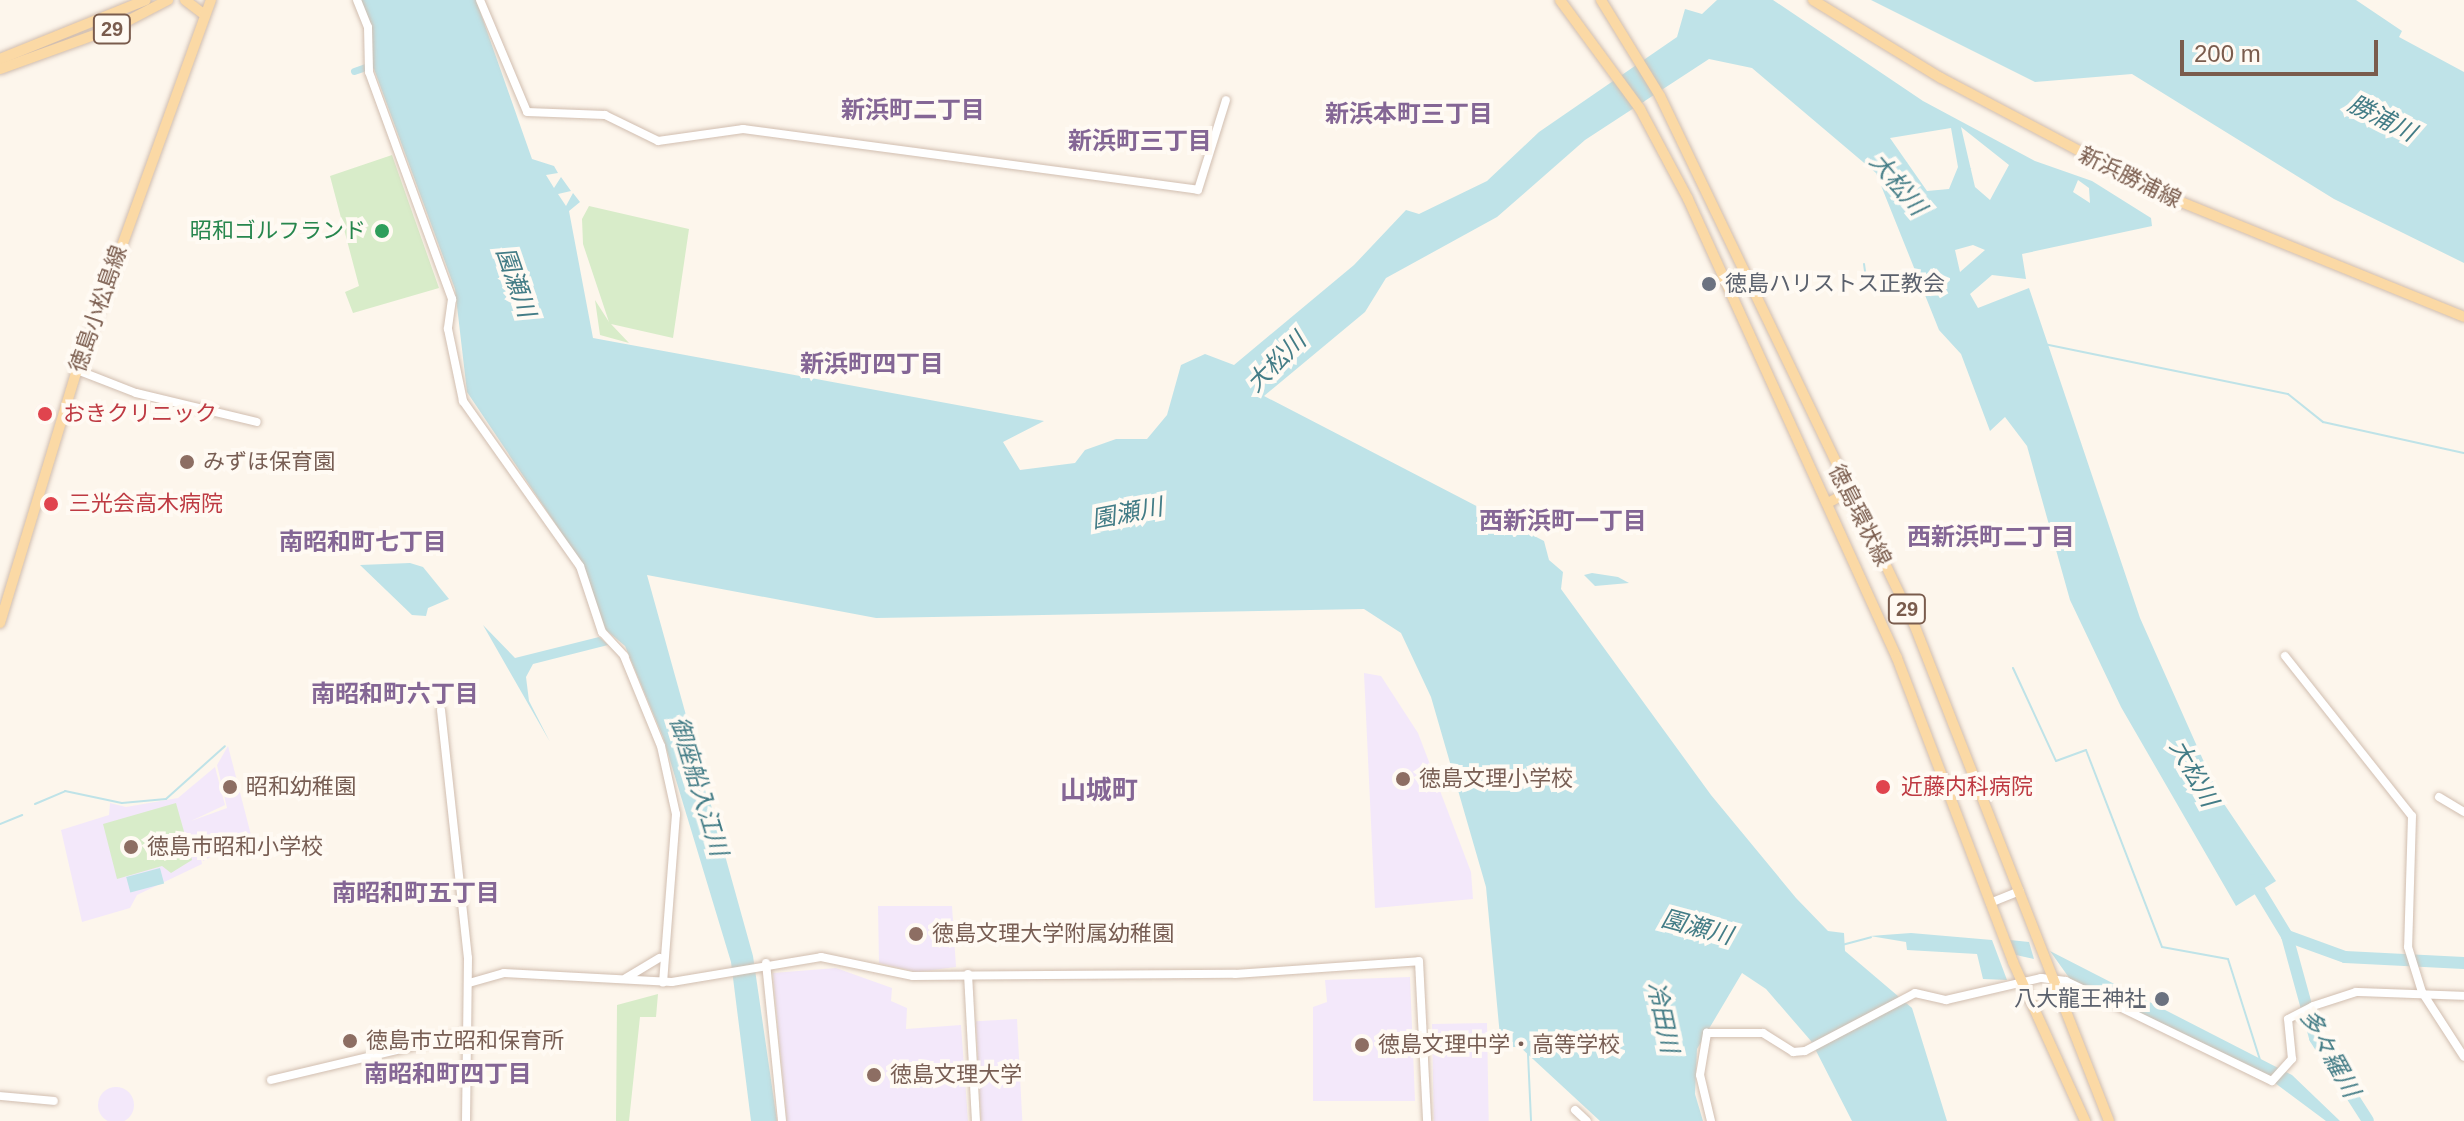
<!DOCTYPE html>
<meta charset="utf-8">
<style>
body{margin:0}
#map{position:relative;width:2464px;height:1121px;overflow:hidden;background:#fdf6ec;font-family:Helvetica,"Noto Sans JP",sans-serif}
div>[style]{position:absolute}
[style*='--x']{left:calc(var(--x)*1px);top:calc(var(--y)*1px);width:calc(var(--w)*1px);rotate:calc(var(--a)*1deg)}
.education>*{inset:0;background:#f3e8fa;transform-origin:0 0}
.round{border-radius:50%}
.medical>*{inset:0;background:#fbdfe3}
.green>*{inset:0;background:#d8ecc9}
.water>*{inset:0;background:#bfe3e8;transform-origin:0 0}
.stream>*{height:2px;margin:-1px;padding:0 1px;transform-origin:1px;border-radius:1px;background:#bfe3e8}
.canal>*{height:7px;margin:-3.5px;padding:0 3.5px;transform-origin:3.5px;border-radius:3.5px;background:#bfe3e8}
.river>*{height:12px;margin:-6px;padding:0 6px;transform-origin:6px;border-radius:6px;background:#bfe3e8}
.roads{filter:drop-shadow(0 0 2px #d1beb0) drop-shadow(0 0 2px #d1beb0)}
.minor>*{height:8px;margin:-4px;padding:0 4px;transform-origin:4px;border-radius:4px;background:#fff}
.major>*{height:10px;margin:-5px;padding:0 5px;transform-origin:5px;border-radius:5px;background:#fbd9a5}
.dots>*{width:22px;height:22px;translate:-50% -50%;box-sizing:border-box;border:4px solid #fffaf3;border-radius:50%}
span{translate:-50% -50%;white-space:nowrap;text-align:center;line-height:1.15;-webkit-text-stroke:8px #fffaf3;paint-order:stroke}
.shield-label span{padding:2px 6px;background:#fffaf3;border:2px solid;border-radius:6px;-webkit-text-stroke-width:0}
.shield-label{font-size:20px;color:#7a5c4d;font-weight:700}
.street-label{font-size:22px;color:#7a5c4d}
.leisure-label{font-size:22px;color:#27864d}
.right{translate:-100% -50%;text-align:right}
.worship-label{font-size:22px;color:#5b616d}
.left{translate:0 -50%;text-align:left}
.health-label{font-size:22px;color:#be3a42}
.education-label{font-size:22px;color:#785e54}
.neighbourhood-label{font-size:24px;color:#846695;font-weight:700}
.water-label{font-size:24px;color:#437c86;font-style:italic}
.quarter-label{font-size:26px;color:#846695;font-weight:700}
.scale{position:absolute;left:2180px;top:40px;width:198px;height:36px;box-sizing:border-box;border:4px solid #7a5c4d;border-top:0;padding-left:10px;font-size:24px;line-height:28px;white-space:nowrap;color:#7a5c4d;-webkit-text-stroke:6px #fffaf3;paint-order:stroke}
</style>
<div id="map">
<div class="education">
<i style="clip-path:polygon(1364px 673px,1381px 676px,1418px 733px,1471px 872px,1473px 899px,1375px 908px)"></i>
<i style="clip-path:polygon(228px 746px,251px 835px,203px 861px,199px 847px,202px 864px,137px 895px,130px 908px,82px 922px,61px 830px,109px 815px,110px 803px,126px 807px,178px 798px,215px 767px,225px 805px,191px 821px,227px 808px,217px 765px)"></i>
<i style="clip-path:polygon(878px 906px,952px 906px,956px 967px,917px 972px,879px 963px)"></i>
<i style="clip-path:polygon(836px 968px,892px 988px,891px 1001px,907px 1008px,906px 1029px,961px 1025px,968px 1121px,787px 1121px,773px 973px)"></i>
<i style="clip-path:polygon(1410px 977px,1415px 1101px,1313px 1101px,1313px 1007px,1327px 1002px,1325px 980px)"></i>
<i style="left:1017px;top:1019px;width:102px;height:41px;rotate:87deg"></i>
<i style="left:1487px;top:1023px;width:98px;height:55px;rotate:89deg"></i>
<i class="round" style="left:98px;top:1087px;width:36px;height:36px"></i>
</div>
<div class="medical">
<i class="round" style="left:34px;top:403px;width:22px;height:22px"></i>
</div>
<div class="green">
<i style="clip-path:polygon(392px 155px,439px 288px,353px 313px,345px 292px,359px 286px,330px 176px)"></i>
<i style="clip-path:polygon(589px 206px,689px 229px,673px 338px,611px 324px,629px 343px,600px 335px,595px 300px,609px 322px,583px 244px,582px 219px)"></i>
<i style="clip-path:polygon(176px 803px,192px 860px,171px 873px,162px 866px,117px 879px,103px 824px)"></i>
<i style="clip-path:polygon(658px 994px,656px 1017px,640px 1017px,629px 1121px,616px 1121px,617px 1005px)"></i>
</div>
<div class="water">
<i style="clip-path:polygon(evenodd,361px 0,476px 0,532px 159px,554px 166px,558px 173px,546px 175px,554px 188px,561px 177px,571px 191px,558px 194px,566px 206px,573px 193px,580px 202px,569px 211px,593px 338px,1044px 421px,1003px 442px,1020px 470px,1075px 463px,1085px 450px,1116px 439px,1147px 439px,1167px 415px,1181px 365px,1205px 354px,1234px 365px,1354px 265px,1406px 210px,1419px 214px,1487px 181px,1539px 132px,1677px 37px,1685px 9px,1702px 14px,1717px 0,1773px 0,1923px 101px,2035px 161px,2092px 181px,2151px 218px,2152px 226px,2022px 254px,2026px 279px,1992px 275px,1970px 294px,1978px 308px,2029px 288px,2140px 618px,2220px 798px,2276px 881px,2236px 906px,2121px 707px,2070px 600px,2027px 446px,2005px 417px,1990px 431px,1961px 354px,1939px 330px,1876px 173px,1752px 68px,1709px 59px,1585px 140px,1497px 217px,1386px 278px,1365px 312px,1264px 396px,1544px 541px,1549px 560px,1563px 572px,1561px 589px,1711px 795px,1796px 898px,1828px 931px,1844px 933px,1845px 951px,1912px 1008px,1947px 1121px,1852px 1121px,1811px 1041px,1766px 989px,1742px 973px,1697px 1049px,1695px 1094px,1703px 1121px,1600px 1121px,1520px 1047px,1501px 1047px,1486px 887px,1431px 697px,1401px 633px,1364px 609px,876px 618px,647px 575px,753px 956px,777px 1121px,751px 1121px,731px 962px,663px 737px,625px 646px,606px 630px,579px 559px,467px 392px,455px 289px,374px 69px,361px 0,1961px 127px,2009px 165px,1990px 200px,1975px 187px,1961px 127px,361px 0,1951px 128px,1958px 167px,1949px 189px,1927px 191px,1890px 138px,1951px 128px,361px 0,2078px 180px,2089px 188px,2090px 203px,2073px 192px,2078px 180px,361px 0,1973px 245px,1985px 250px,1960px 272px,1955px 250px,1973px 245px)"></i>
<i style="clip-path:polygon(1871px 0,2356px 0,2402px 31px,2399px 37px,2464px 72px,2464px 263px,2334px 199px,2132px 74px,2035px 82px)"></i>
<i style="clip-path:polygon(410px 563px,423px 567px,449px 599px,428px 608px,426px 616px,412px 615px,360px 565px)"></i>
<i style="clip-path:polygon(1592px 573px,1618px 577px,1629px 583px,1595px 586px,1584px 575px)"></i>
<i style="clip-path:polygon(483px 625px,515px 658px,599px 637px,608px 645px,533px 664px,526px 677px,529px 701px,550px 742px)"></i>
<i style="left:160px;top:868px;width:16px;height:35px;rotate:75deg"></i>
<i style="clip-path:polygon(1911px 933px,1992px 940px,2007px 980px,1983px 979px,1977px 954px,1907px 950px,1906px 942px,1870px 936px)"></i>
<i style="clip-path:polygon(2010px 940px,2029px 942px,2034px 959px,2016px 955px)"></i>
<i style="clip-path:polygon(2050px 951px,2292px 1075px,2340px 1121px,2326px 1121px,2263px 1074px,2070px 979px)"></i>
</div>
<div class="stream">
<i style="--x:1864;--y:264;--w:21;--a:82"></i>
<i style="--x:2044;--y:344;--w:249;--a:11.6"></i>
<i style="--x:2288;--y:394;--w:45;--a:38.7"></i>
<i style="--x:2323;--y:422;--w:144;--a:12.4"></i>
<i style="--x:2013;--y:668;--w:102;--a:65.2"></i>
<i style="--x:2056;--y:761;--w:32;--a:-20"></i>
<i style="--x:2086;--y:750;--w:211;--a:68.9"></i>
<i style="--x:2162;--y:947;--w:67;--a:10.3"></i>
<i style="--x:2228;--y:959;--w:109;--a:72.4"></i>
<i style="--x:35;--y:804;--w:33;--a:-23"></i>
<i style="--x:65;--y:791;--w:58;--a:11.9"></i>
<i style="--x:122;--y:803;--w:44;--a:-5.2"></i>
<i style="--x:166;--y:799;--w:79;--a:-41.9"></i>
<i style="--x:0;--y:824;--w:24;--a:-22"></i>
<i style="--x:1842;--y:945;--w:30;--a:-15"></i>
<i style="--x:1528;--y:1054;--w:67;--a:87.4"></i>
</div>
<div class="canal">
<i style="--x:354;--y:71;--w:18;--a:-19"></i>
</div>
<div class="river">
<i style="--x:2253;--y:880;--w:66;--a:58.7"></i>
<i style="--x:2287;--y:936;--w:106;--a:74.6"></i>
<i style="--x:2315;--y:1038;--w:98;--a:57.4"></i>
<i style="--x:2287;--y:936;--w:62;--a:19.9"></i>
<i style="--x:2345;--y:957;--w:119;--a:2.9"></i>
</div>
<div class="roads">
<div class="minor">
<i style="--x:357;--y:0;--w:29;--a:68"></i>
<i style="--x:368;--y:27;--w:45;--a:88.7"></i>
<i style="--x:369;--y:72;--w:242;--a:69.9"></i>
<i style="--x:452;--y:299;--w:30;--a:98"></i>
<i style="--x:448;--y:329;--w:74;--a:78.2"></i>
<i style="--x:463;--y:401;--w:202;--a:54.7"></i>
<i style="--x:580;--y:566;--w:70;--a:71.6"></i>
<i style="--x:602;--y:632;--w:33;--a:47"></i>
<i style="--x:624;--y:656;--w:97;--a:67.7"></i>
<i style="--x:661;--y:746;--w:70;--a:77.6"></i>
<i style="--x:676;--y:814;--w:169;--a:94.4"></i>
<i style="--x:480;--y:0;--w:121;--a:67.2"></i>
<i style="--x:527;--y:112;--w:78;--a:2.2"></i>
<i style="--x:605;--y:115;--w:59;--a:26.1"></i>
<i style="--x:658;--y:141;--w:86;--a:-8"></i>
<i style="--x:743;--y:129;--w:459;--a:7.6"></i>
<i style="--x:1198;--y:190;--w:94;--a:-72.7"></i>
<i style="--x:77;--y:370;--w:63;--a:21.3"></i>
<i style="--x:136;--y:393;--w:124;--a:13.5"></i>
<i style="--x:2285;--y:656;--w:204;--a:51.6"></i>
<i style="--x:2412;--y:816;--w:131;--a:91.7"></i>
<i style="--x:2408;--y:947;--w:47;--a:72.7"></i>
<i style="--x:2422;--y:992;--w:77;--a:57.1"></i>
<i style="--x:441;--y:710;--w:249;--a:83.8"></i>
<i style="--x:468;--y:958;--w:163;--a:90.7"></i>
<i style="--x:2439;--y:797;--w:29;--a:31"></i>
<i style="--x:1990;--y:903;--w:32;--a:-22"></i>
<i style="--x:766;--y:963;--w:159;--a:84.2"></i>
<i style="--x:968;--y:974;--w:147;--a:86.9"></i>
<i style="--x:626;--y:978;--w:39;--a:-31"></i>
<i style="--x:469;--y:983;--w:36;--a:-16"></i>
<i style="--x:504;--y:973;--w:168;--a:3.1"></i>
<i style="--x:672;--y:982;--w:151;--a:-9.5"></i>
<i style="--x:821;--y:957;--w:94;--a:11.7"></i>
<i style="--x:913;--y:976;--w:322;--a:-0.4"></i>
<i style="--x:1235;--y:974;--w:184;--a:-4"></i>
<i style="--x:1419;--y:961;--w:160;--a:87.1"></i>
<i style="--x:271;--y:1080;--w:203;--a:-13.4"></i>
<i style="--x:0;--y:1096;--w:54;--a:5.3"></i>
<i style="--x:1575;--y:1110;--w:16;--a:43"></i>
<i style="--x:1711;--y:1121;--w:47;--a:-103.4"></i>
<i style="--x:1700;--y:1075;--w:43;--a:-80.5"></i>
<i style="--x:1707;--y:1033;--w:56;--a:0"></i>
<i style="--x:1763;--y:1033;--w:36;--a:32"></i>
<i style="--x:1793;--y:1052;--w:12;--a:-5"></i>
<i style="--x:1805;--y:1051;--w:124;--a:-27.8"></i>
<i style="--x:1915;--y:993;--w:32;--a:13"></i>
<i style="--x:1946;--y:1000;--w:98;--a:-13"></i>
<i style="--x:2041;--y:978;--w:25;--a:7"></i>
<i style="--x:2066;--y:981;--w:229;--a:25.9"></i>
<i style="--x:2272;--y:1081;--w:30;--a:-48"></i>
<i style="--x:2292;--y:1059;--w:40;--a:-95.7"></i>
<i style="--x:2288;--y:1019;--w:28;--a:-27"></i>
<i style="--x:2313;--y:1006;--w:45;--a:-18"></i>
<i style="--x:2356;--y:992;--w:108;--a:2.1"></i>
</div>
<div class="major">
<i style="--x:185;--y:0;--w:21;--a:37"></i>
<i style="--x:1560;--y:0;--w:135;--a:53.7"></i>
<i style="--x:1640;--y:109;--w:102;--a:61.9"></i>
<i style="--x:1688;--y:199;--w:504;--a:65.52"></i>
<i style="--x:1897;--y:658;--w:325;--a:69.1"></i>
<i style="--x:2013;--y:962;--w:175;--a:65.6"></i>
<i style="--x:1601;--y:0;--w:113;--a:58.4"></i>
<i style="--x:1660;--y:96;--w:586;--a:64.31"></i>
<i style="--x:1914;--y:624;--w:534;--a:68.58"></i>
<i style="--x:1813;--y:0;--w:150;--a:31.4"></i>
<i style="--x:1941;--y:78;--w:246;--a:27.8"></i>
<i style="--x:2159;--y:193;--w:329;--a:22.1"></i>
<i style="--x:0;--y:59;--w:157;--a:-22"></i>
<i style="--x:0;--y:69;--w:121;--a:-19.8"></i>
<i style="--x:114;--y:28;--w:61;--a:-27.4"></i>
<i style="--x:1828;--y:503;--w:23;--a:-29"></i>
<i style="--x:0;--y:623;--w:264;--a:-73.1"></i>
<i style="--x:77;--y:370;--w:394;--a:-70.1"></i>
</div>
</div>
<div class="dots">
<i style="left:382px;top:231px;background:#2e9e5b"></i>
<i style="left:1709px;top:284px;background:#6b7280"></i>
<i style="left:45px;top:414px;background:#e0444e"></i>
<i style="left:187px;top:462px;background:#8d6e63"></i>
<i style="left:51px;top:504px;background:#e0444e"></i>
<i style="left:1403px;top:779px;background:#8d6e63"></i>
<i style="left:230px;top:787px;background:#8d6e63"></i>
<i style="left:1883px;top:787px;background:#e0444e"></i>
<i style="left:131px;top:847px;background:#8d6e63"></i>
<i style="left:916px;top:934px;background:#8d6e63"></i>
<i style="left:2162px;top:999px;background:#6b7280"></i>
<i style="left:350px;top:1041px;background:#8d6e63"></i>
<i style="left:1362px;top:1045px;background:#8d6e63"></i>
<i style="left:874px;top:1075px;background:#8d6e63"></i>
</div>
<div class="shield-label">
<span style="left:112px;top:29px">29</span>
<span style="left:1907px;top:609px">29</span>
</div>
<div class="street-label">
<span style="left:2130px;top:177px;rotate:26deg">新浜勝浦線</span>
<span style="left:98px;top:309px;rotate:-71deg">徳島小松島線</span>
<span style="left:1860px;top:515px;rotate:63deg">徳島環状線</span>
</div>
<div class="leisure-label">
<span class="right" style="left:366px;top:231px">昭和ゴルフランド</span>
</div>
<div class="worship-label">
<span class="left" style="left:1725px;top:284px">徳島ハリストス正教会</span>
<span class="right" style="left:2146px;top:999px">八大龍王神社</span>
</div>
<div class="health-label">
<span class="left" style="left:63px;top:414px">おきクリニック</span>
<span class="left" style="left:69px;top:504px">三光会高木病院</span>
<span class="left" style="left:1901px;top:787px">近藤内科病院</span>
</div>
<div class="education-label">
<span class="left" style="left:203px;top:462px">みずほ保育園</span>
<span class="left" style="left:1419px;top:779px">徳島文理小学校</span>
<span class="left" style="left:246px;top:787px">昭和幼稚園</span>
<span class="left" style="left:147px;top:847px">徳島市昭和小学校</span>
<span class="left" style="left:932px;top:934px">徳島文理大学附属幼稚園</span>
<span class="left" style="left:366px;top:1041px">徳島市立昭和保育所</span>
<span class="left" style="left:1378px;top:1045px">徳島文理中学・高等学校</span>
<span class="left" style="left:890px;top:1075px">徳島文理大学</span>
</div>
<div class="neighbourhood-label">
<span style="left:913px;top:110px">新浜町二丁目</span>
<span style="left:1409px;top:114px">新浜本町三丁目</span>
<span style="left:1140px;top:141px">新浜町三丁目</span>
<span style="left:872px;top:364px">新浜町四丁目</span>
<span style="left:1563px;top:521px">西新浜町一丁目</span>
<span style="left:1991px;top:537px">西新浜町二丁目</span>
<span style="left:363px;top:542px">南昭和町七丁目</span>
<span style="left:395px;top:694px">南昭和町六丁目</span>
<span style="left:416px;top:893px">南昭和町五丁目</span>
<span style="left:448px;top:1074px">南昭和町四丁目</span>
</div>
<div class="water-label">
<span style="left:2382px;top:118px;rotate:27deg">勝浦川</span>
<span style="left:1898px;top:184px;rotate:50deg">大松川</span>
<span style="left:516px;top:282px;rotate:71deg">園瀬川</span>
<span style="left:1276px;top:362px;rotate:-45deg">大松川</span>
<span style="left:1127px;top:513px;rotate:-11deg">園瀬川</span>
<span style="left:2194px;top:773px;rotate:61deg">大松川</span>
<span style="left:699px;top:786px;rotate:73deg">御座船入江川</span>
<span style="left:1697px;top:927px;rotate:15deg">園瀬川</span>
<span style="left:1663px;top:1017px;rotate:78deg">冷田川</span>
<span style="left:2330px;top:1053px;rotate:61deg">多々羅川</span>
</div>
<div class="quarter-label">
<span style="left:1099px;top:791px">山城町</span>
</div>
<div class="scale">200 m</div>
</div>
